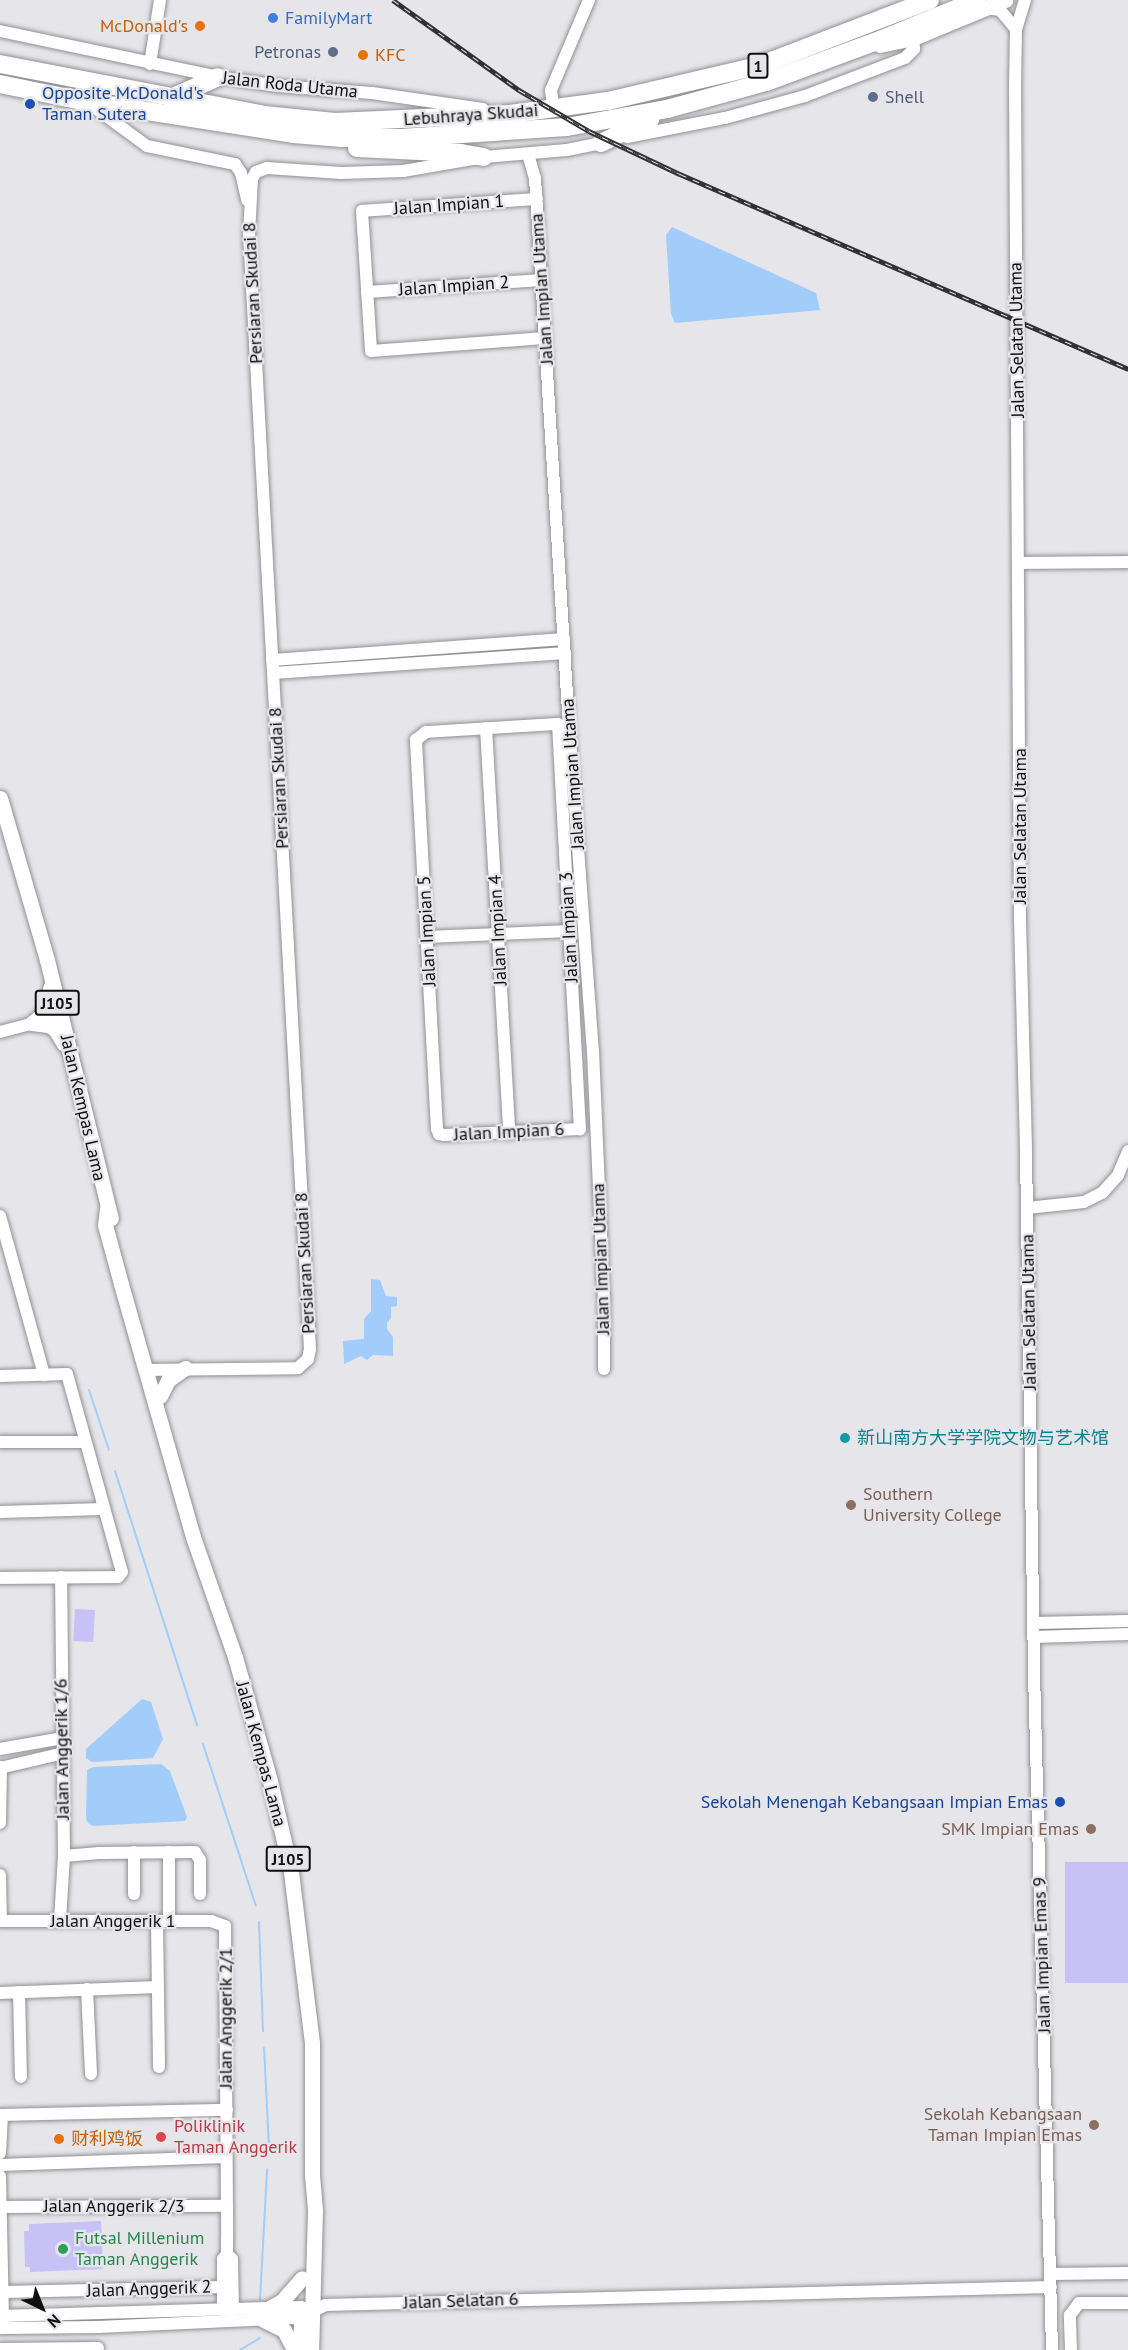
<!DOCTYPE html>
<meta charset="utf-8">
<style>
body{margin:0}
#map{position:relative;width:1128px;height:2350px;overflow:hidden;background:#e6e6ea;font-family:"PT Sans","Noto Sans SC",sans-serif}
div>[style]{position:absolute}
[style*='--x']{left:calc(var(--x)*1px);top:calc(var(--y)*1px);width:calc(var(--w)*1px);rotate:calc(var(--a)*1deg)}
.green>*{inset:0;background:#c7c1f5;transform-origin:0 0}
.water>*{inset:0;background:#a2ccf9}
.stream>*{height:2px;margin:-1px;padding:0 1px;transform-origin:1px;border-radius:1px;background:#a2ccf9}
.roads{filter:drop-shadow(0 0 2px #919095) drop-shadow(0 0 2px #919095)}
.minor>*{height:12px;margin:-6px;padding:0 6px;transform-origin:6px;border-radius:6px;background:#fff}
.major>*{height:15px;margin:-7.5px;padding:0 7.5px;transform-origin:7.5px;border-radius:7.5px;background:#fff}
.highway>*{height:18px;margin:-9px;padding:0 9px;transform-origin:9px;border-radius:9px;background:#fff}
.rail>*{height:4.5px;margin-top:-2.25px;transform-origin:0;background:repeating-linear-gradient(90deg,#e6e6ea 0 7px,#313133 0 14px);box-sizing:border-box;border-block:2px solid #313133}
.dots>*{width:16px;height:16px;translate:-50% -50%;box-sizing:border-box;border:3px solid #e6e6ea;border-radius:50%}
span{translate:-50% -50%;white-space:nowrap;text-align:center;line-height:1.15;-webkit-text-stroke:4.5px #e6e6ea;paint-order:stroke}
.shield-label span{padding:2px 4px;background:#e6e6ea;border:2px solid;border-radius:4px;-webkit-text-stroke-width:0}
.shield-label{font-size:16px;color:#0f0f10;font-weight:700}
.shop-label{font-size:18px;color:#366cbe}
.left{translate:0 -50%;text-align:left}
.food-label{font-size:18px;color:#c56008}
.right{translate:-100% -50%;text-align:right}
.service-label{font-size:18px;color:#4e5e75}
.street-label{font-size:18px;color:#0f0f10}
.transit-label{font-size:18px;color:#164399}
.culture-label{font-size:18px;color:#0d838f}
.education-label{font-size:18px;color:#785e54}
.health-label{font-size:18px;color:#be3a42}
.leisure-label{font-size:18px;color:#27864d}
.north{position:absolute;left:12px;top:2278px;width:60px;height:60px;-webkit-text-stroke:4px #e6e6ea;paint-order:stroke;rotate:137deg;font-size:16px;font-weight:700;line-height:24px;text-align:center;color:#0f0f10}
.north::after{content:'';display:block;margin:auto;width:21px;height:27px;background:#0f0f10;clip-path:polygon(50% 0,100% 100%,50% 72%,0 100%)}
</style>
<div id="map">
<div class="green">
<i style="left:75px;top:1609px;width:20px;height:32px;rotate:3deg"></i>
<i style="left:1128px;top:1862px;width:121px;height:63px;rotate:90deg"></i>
<i style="clip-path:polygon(101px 2221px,103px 2269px,30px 2272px,30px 2267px,25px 2267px,24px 2231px,29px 2231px,29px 2224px)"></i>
</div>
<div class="water">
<i style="clip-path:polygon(672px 227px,816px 293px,820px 310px,675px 323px,671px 314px,666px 235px)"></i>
<i style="clip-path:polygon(371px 1279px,380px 1280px,386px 1296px,397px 1297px,397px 1306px,391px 1307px,391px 1318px,387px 1323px,387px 1329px,393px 1337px,393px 1356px,373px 1355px,367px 1360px,361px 1356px,344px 1364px,343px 1341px,364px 1339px,364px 1319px,371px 1311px)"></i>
<i style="clip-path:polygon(142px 1699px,151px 1702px,163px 1739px,153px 1758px,92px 1762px,86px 1758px,86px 1749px)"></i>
<i style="clip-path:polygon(161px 1764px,170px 1771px,187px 1817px,185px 1821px,92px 1826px,88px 1823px,86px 1819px,87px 1770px,93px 1767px)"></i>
</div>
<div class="stream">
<i style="--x:89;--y:1390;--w:63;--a:71.6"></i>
<i style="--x:115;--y:1471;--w:267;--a:72.1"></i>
<i style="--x:203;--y:1744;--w:170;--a:71.9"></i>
<i style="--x:259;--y:1922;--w:109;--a:87.9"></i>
<i style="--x:264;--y:2048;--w:98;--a:87.1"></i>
<i style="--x:260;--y:2300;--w:131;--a:-86.9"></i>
<i style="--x:240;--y:2350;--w:23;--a:-31"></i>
</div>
<div class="roads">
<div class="minor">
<i style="--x:1025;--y:0;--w:30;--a:107"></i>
<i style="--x:1016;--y:29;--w:55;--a:91"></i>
<i style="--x:1015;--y:84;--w:835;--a:89.66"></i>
<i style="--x:1020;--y:919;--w:232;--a:88.5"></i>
<i style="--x:1026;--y:1151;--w:521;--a:89.12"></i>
<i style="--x:1034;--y:1672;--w:678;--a:88.48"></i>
<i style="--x:986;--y:8;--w:14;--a:8"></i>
<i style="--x:1000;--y:10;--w:25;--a:50"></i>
<i style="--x:0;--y:31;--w:223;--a:11.9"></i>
<i style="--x:218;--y:77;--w:61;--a:8.5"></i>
<i style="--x:278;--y:86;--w:94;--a:4.3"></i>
<i style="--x:372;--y:93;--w:112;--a:8.2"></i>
<i style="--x:150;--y:64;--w:65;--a:-81.1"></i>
<i style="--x:91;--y:105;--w:69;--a:36.2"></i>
<i style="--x:147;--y:146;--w:90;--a:11.6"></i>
<i style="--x:235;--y:164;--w:11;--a:56"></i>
<i style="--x:241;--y:173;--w:28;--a:77"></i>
<i style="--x:554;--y:110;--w:20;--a:-99"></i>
<i style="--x:551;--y:90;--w:98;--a:-67.1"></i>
<i style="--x:627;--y:137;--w:100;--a:-11"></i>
<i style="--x:725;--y:118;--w:83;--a:-15.4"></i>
<i style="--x:805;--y:96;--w:107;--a:-20.8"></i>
<i style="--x:905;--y:58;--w:13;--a:-45"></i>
<i style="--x:914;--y:49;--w:11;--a:-95"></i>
<i style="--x:528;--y:154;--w:25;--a:74"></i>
<i style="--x:535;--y:178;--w:535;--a:86.46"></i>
<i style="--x:568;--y:712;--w:340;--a:85.8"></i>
<i style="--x:593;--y:1051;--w:247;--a:87.5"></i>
<i style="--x:604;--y:1298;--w:71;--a:90"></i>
<i style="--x:537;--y:199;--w:175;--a:176.1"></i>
<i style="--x:362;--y:211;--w:140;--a:86.3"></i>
<i style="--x:371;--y:351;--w:174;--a:-4.3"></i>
<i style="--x:367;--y:292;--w:175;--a:-3.9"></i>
<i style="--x:1019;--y:563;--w:109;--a:-0.5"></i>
<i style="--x:272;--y:660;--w:293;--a:-4.1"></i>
<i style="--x:273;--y:673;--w:293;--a:-3.9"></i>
<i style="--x:558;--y:724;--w:406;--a:86.9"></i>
<i style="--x:580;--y:1129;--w:136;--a:177.5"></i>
<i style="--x:444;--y:1135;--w:5;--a:-169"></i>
<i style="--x:439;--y:1134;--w:5;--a:-112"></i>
<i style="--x:437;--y:1129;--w:390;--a:-93.1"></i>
<i style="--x:416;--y:740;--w:13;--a:-39"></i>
<i style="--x:426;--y:732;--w:132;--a:-3.5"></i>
<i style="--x:486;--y:728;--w:406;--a:86.7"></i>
<i style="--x:427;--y:937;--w:142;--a:-2.4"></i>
<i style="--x:0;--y:1032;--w:63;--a:-14.7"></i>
<i style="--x:1027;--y:1208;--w:57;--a:-6"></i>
<i style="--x:1084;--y:1202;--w:20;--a:-27"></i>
<i style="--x:1102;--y:1193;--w:24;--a:-48"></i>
<i style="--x:1118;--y:1175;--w:26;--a:-67"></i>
<i style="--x:0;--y:1216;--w:165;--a:74.5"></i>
<i style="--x:145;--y:1370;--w:153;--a:-0.7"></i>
<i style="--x:298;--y:1368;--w:13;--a:-42"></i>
<i style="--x:308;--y:1359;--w:10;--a:-79"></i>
<i style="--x:310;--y:1349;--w:1118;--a:-93.13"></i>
<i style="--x:249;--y:233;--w:54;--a:-86.8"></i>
<i style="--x:252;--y:179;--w:8;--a:-60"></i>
<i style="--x:256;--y:172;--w:12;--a:-20"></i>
<i style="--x:267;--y:168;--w:74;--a:3.9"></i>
<i style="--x:341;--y:173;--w:62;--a:-1.8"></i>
<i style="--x:403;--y:171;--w:82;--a:-9.8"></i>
<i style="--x:484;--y:157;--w:83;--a:-4.8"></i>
<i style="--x:567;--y:150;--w:41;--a:-11.3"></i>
<i style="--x:0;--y:1376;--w:67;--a:-1.7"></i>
<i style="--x:67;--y:1374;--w:205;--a:74.5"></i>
<i style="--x:122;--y:1572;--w:6;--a:129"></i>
<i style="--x:118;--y:1577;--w:118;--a:179.5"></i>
<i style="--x:0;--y:1442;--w:85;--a:0"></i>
<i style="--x:0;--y:1512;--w:103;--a:-1.7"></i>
<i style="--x:1034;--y:1623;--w:94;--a:-1.2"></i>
<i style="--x:1034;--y:1637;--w:94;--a:-1.8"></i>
<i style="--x:0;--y:1749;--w:64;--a:-9.9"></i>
<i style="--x:0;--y:1768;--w:66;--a:-13.2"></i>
<i style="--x:0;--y:1823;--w:56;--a:-89"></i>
<i style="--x:169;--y:1852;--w:70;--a:90"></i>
<i style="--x:64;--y:1856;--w:35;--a:-5"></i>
<i style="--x:99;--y:1853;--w:96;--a:-0.6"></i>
<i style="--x:195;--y:1852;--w:9;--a:58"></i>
<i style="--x:200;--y:1860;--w:34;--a:90"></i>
<i style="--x:0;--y:1875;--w:46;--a:88.8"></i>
<i style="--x:134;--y:1894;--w:42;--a:-90"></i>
<i style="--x:60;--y:1920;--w:64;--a:-86.4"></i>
<i style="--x:64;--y:1856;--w:279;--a:-90.6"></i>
<i style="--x:0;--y:1921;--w:211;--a:0"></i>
<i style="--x:211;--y:1921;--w:15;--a:20"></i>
<i style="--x:225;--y:1926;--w:313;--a:89.6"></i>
<i style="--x:227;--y:2239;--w:15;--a:90"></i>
<i style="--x:227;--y:2254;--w:6;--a:129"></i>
<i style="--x:223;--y:2259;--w:51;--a:90"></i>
<i style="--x:157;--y:1922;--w:145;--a:89.2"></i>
<i style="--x:87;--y:1989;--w:85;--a:87.3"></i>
<i style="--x:19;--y:1992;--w:85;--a:88.7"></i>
<i style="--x:0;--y:1993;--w:158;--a:-2.2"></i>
<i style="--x:0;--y:2115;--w:227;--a:-1.3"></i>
<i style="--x:0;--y:2153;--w:38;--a:-87"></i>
<i style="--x:0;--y:2165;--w:226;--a:-2"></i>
<i style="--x:0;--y:2176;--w:146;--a:88.8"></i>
<i style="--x:2;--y:2207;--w:225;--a:-0.3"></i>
<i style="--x:227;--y:2254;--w:7;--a:45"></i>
<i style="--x:232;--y:2259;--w:51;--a:88.9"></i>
<i style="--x:1051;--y:2274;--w:77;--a:-0.7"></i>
<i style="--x:3;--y:2292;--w:220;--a:-1.3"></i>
<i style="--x:0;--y:2316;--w:301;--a:-1.7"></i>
<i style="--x:301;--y:2307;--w:10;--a:17"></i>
<i style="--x:0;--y:2328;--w:98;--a:-0.6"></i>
<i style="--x:98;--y:2327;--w:202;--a:-2.6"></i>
<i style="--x:300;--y:2318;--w:28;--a:-27"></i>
<i style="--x:325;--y:2305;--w:726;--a:-1.42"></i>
<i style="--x:0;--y:2349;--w:98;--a:-0.6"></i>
<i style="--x:1071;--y:2350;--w:35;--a:-92"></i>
<i style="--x:1070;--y:2315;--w:15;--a:-53"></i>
<i style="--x:1079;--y:2303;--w:49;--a:0"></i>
</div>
<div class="major">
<i style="--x:880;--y:45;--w:34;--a:-12"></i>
<i style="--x:913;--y:38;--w:100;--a:-22.4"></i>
<i style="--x:0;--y:798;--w:169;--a:73.8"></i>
<i style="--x:47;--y:960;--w:266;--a:76.1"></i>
<i style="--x:32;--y:1023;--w:16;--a:7"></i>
<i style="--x:48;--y:1025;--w:8;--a:30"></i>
<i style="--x:55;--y:1029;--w:17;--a:59"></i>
<i style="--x:32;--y:1023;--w:14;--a:-39"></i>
<i style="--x:43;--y:1014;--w:13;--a:-61"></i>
<i style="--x:49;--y:1003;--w:15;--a:-86"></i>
<i style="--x:107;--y:1209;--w:16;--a:97"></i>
<i style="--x:105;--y:1225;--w:61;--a:74.8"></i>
<i style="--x:121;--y:1284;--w:263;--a:74.1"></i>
<i style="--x:193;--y:1537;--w:127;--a:70.7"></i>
<i style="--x:235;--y:1657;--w:129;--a:74.2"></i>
<i style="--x:270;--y:1781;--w:93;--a:77"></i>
<i style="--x:291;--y:1872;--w:172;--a:83"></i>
<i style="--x:312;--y:2043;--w:132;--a:90"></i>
<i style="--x:312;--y:2175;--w:36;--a:85"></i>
<i style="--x:315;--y:2211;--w:139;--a:91.6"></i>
<i style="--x:160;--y:1396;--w:18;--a:-63"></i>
<i style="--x:168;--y:1380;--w:21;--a:-35"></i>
<i style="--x:269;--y:2308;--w:15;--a:-28"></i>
<i style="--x:282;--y:2301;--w:30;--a:-49"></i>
<i style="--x:262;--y:2319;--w:25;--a:27"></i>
<i style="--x:284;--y:2330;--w:22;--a:63"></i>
<i style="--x:300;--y:2350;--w:37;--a:-88"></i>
</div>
<div class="highway">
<i style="--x:0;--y:64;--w:269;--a:10.9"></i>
<i style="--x:264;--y:115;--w:71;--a:5.6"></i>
<i style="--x:335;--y:122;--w:175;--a:-2.6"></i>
<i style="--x:510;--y:114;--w:99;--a:-7.6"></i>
<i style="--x:608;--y:101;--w:157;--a:-13.2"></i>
<i style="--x:761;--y:65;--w:181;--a:-21"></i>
<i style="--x:0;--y:84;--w:85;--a:11.6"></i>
<i style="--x:83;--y:101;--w:214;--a:8.9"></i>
<i style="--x:294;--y:134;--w:48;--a:4.8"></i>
<i style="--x:342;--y:138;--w:59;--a:0"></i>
<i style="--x:401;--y:138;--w:166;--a:-3.8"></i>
<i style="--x:567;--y:127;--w:102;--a:-10.2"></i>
<i style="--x:667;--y:109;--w:103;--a:-15.3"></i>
<i style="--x:766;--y:82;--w:127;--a:-20.3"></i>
<i style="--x:885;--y:38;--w:100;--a:-22.4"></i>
<i style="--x:171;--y:98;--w:51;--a:-24.1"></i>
<i style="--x:601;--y:143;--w:55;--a:-26.1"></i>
<i style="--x:357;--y:148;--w:104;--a:2.8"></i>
<i style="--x:461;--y:153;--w:23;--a:10"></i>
</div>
</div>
<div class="rail">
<i style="--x:393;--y:0;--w:155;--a:35.5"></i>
<i style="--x:519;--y:90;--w:81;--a:30.4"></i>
<i style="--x:589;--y:131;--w:101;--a:25.3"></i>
<i style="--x:680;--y:174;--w:489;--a:23.5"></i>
</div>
<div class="dots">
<i style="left:273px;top:18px;background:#3f7fe0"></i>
<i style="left:200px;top:26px;background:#e8710a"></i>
<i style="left:333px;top:52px;background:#5c6f8a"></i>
<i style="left:363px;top:55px;background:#e8710a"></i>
<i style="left:873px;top:97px;background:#5c6f8a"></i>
<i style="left:30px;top:104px;background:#1a4fb4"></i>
<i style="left:845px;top:1438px;background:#0f9aa8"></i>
<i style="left:851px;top:1505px;background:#8d6e63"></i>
<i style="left:1060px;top:1802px;background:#1a4fb4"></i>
<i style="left:1091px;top:1829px;background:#8d6e63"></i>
<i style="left:1094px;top:2125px;background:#8d6e63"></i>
<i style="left:161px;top:2137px;background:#e0444e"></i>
<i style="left:59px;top:2139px;background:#e8710a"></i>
<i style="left:63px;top:2249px;background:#2e9e5b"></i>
</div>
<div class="shield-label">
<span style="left:758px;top:66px">1</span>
<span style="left:57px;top:1003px">J105</span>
<span style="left:288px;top:1859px">J105</span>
</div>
<div class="shop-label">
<span class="left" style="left:285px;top:18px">FamilyMart</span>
</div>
<div class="food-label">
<span class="right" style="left:188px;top:26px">McDonald's</span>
<span class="left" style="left:375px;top:55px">KFC</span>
<span class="left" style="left:71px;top:2139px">财利鸡饭</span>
</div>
<div class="service-label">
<span class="right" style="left:321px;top:52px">Petronas</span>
<span class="left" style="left:885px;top:97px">Shell</span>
</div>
<div class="street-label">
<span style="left:290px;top:85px;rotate:6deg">Jalan Roda Utama</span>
<span style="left:471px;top:115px;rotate:-4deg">Lebuhraya Skudai</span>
<span style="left:449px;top:205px;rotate:-4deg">Jalan Impian 1</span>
<span style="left:454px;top:286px;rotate:-4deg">Jalan Impian 2</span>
<span style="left:542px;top:289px;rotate:-94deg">Jalan Impian Utama</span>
<span style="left:253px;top:293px;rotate:-93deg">Persiaran Skudai 8</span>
<span style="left:1017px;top:340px;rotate:-91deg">Jalan Selatan Utama</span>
<span style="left:573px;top:774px;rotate:-94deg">Jalan Impian Utama</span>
<span style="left:279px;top:778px;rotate:-93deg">Persiaran Skudai 8</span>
<span style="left:1020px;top:826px;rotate:-90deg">Jalan Selatan Utama</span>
<span style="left:569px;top:927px;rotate:-93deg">Jalan Impian 3</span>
<span style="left:498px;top:930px;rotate:-93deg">Jalan Impian 4</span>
<span style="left:427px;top:931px;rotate:-93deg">Jalan Impian 5</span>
<span style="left:83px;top:1108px;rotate:77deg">Jalan Kempas Lama</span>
<span style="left:509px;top:1132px;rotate:-3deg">Jalan Impian 6</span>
<span style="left:601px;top:1259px;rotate:-92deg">Jalan Impian Utama</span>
<span style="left:305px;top:1263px;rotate:-93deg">Persiaran Skudai 8</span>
<span style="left:1029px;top:1312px;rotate:-91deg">Jalan Selatan Utama</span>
<span style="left:62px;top:1749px;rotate:-91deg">Jalan Anggerik 1/6</span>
<span style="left:261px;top:1754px;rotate:75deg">Jalan Kempas Lama</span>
<span style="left:113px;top:1921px">Jalan Anggerik 1</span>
<span style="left:1042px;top:1955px;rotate:-92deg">Jalan Impian Emas 9</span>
<span style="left:226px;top:2018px;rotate:-90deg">Jalan Anggerik 2/1</span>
<span style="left:114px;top:2206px">Jalan Anggerik 2/3</span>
<span style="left:149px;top:2289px;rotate:-2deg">Jalan Anggerik 2</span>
<span style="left:461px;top:2301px;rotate:-2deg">Jalan Selatan 6</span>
</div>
<div class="transit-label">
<span class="left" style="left:42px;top:104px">Opposite McDonald's<br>Taman Sutera</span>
<span class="right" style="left:1048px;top:1802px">Sekolah Menengah Kebangsaan Impian Emas</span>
</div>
<div class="culture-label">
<span class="left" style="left:857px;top:1438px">新山南方大学学院文物与艺术馆</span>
</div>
<div class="education-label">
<span class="left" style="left:863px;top:1505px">Southern<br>University College</span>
<span class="right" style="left:1079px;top:1829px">SMK Impian Emas</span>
<span class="right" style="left:1082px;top:2125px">Sekolah Kebangsaan<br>Taman Impian Emas</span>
</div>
<div class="health-label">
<span class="left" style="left:174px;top:2137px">Poliklinik<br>Taman Anggerik</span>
</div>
<div class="leisure-label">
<span class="left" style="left:75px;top:2249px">Futsal Millenium<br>Taman Anggerik</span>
</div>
<div class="north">N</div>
</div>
